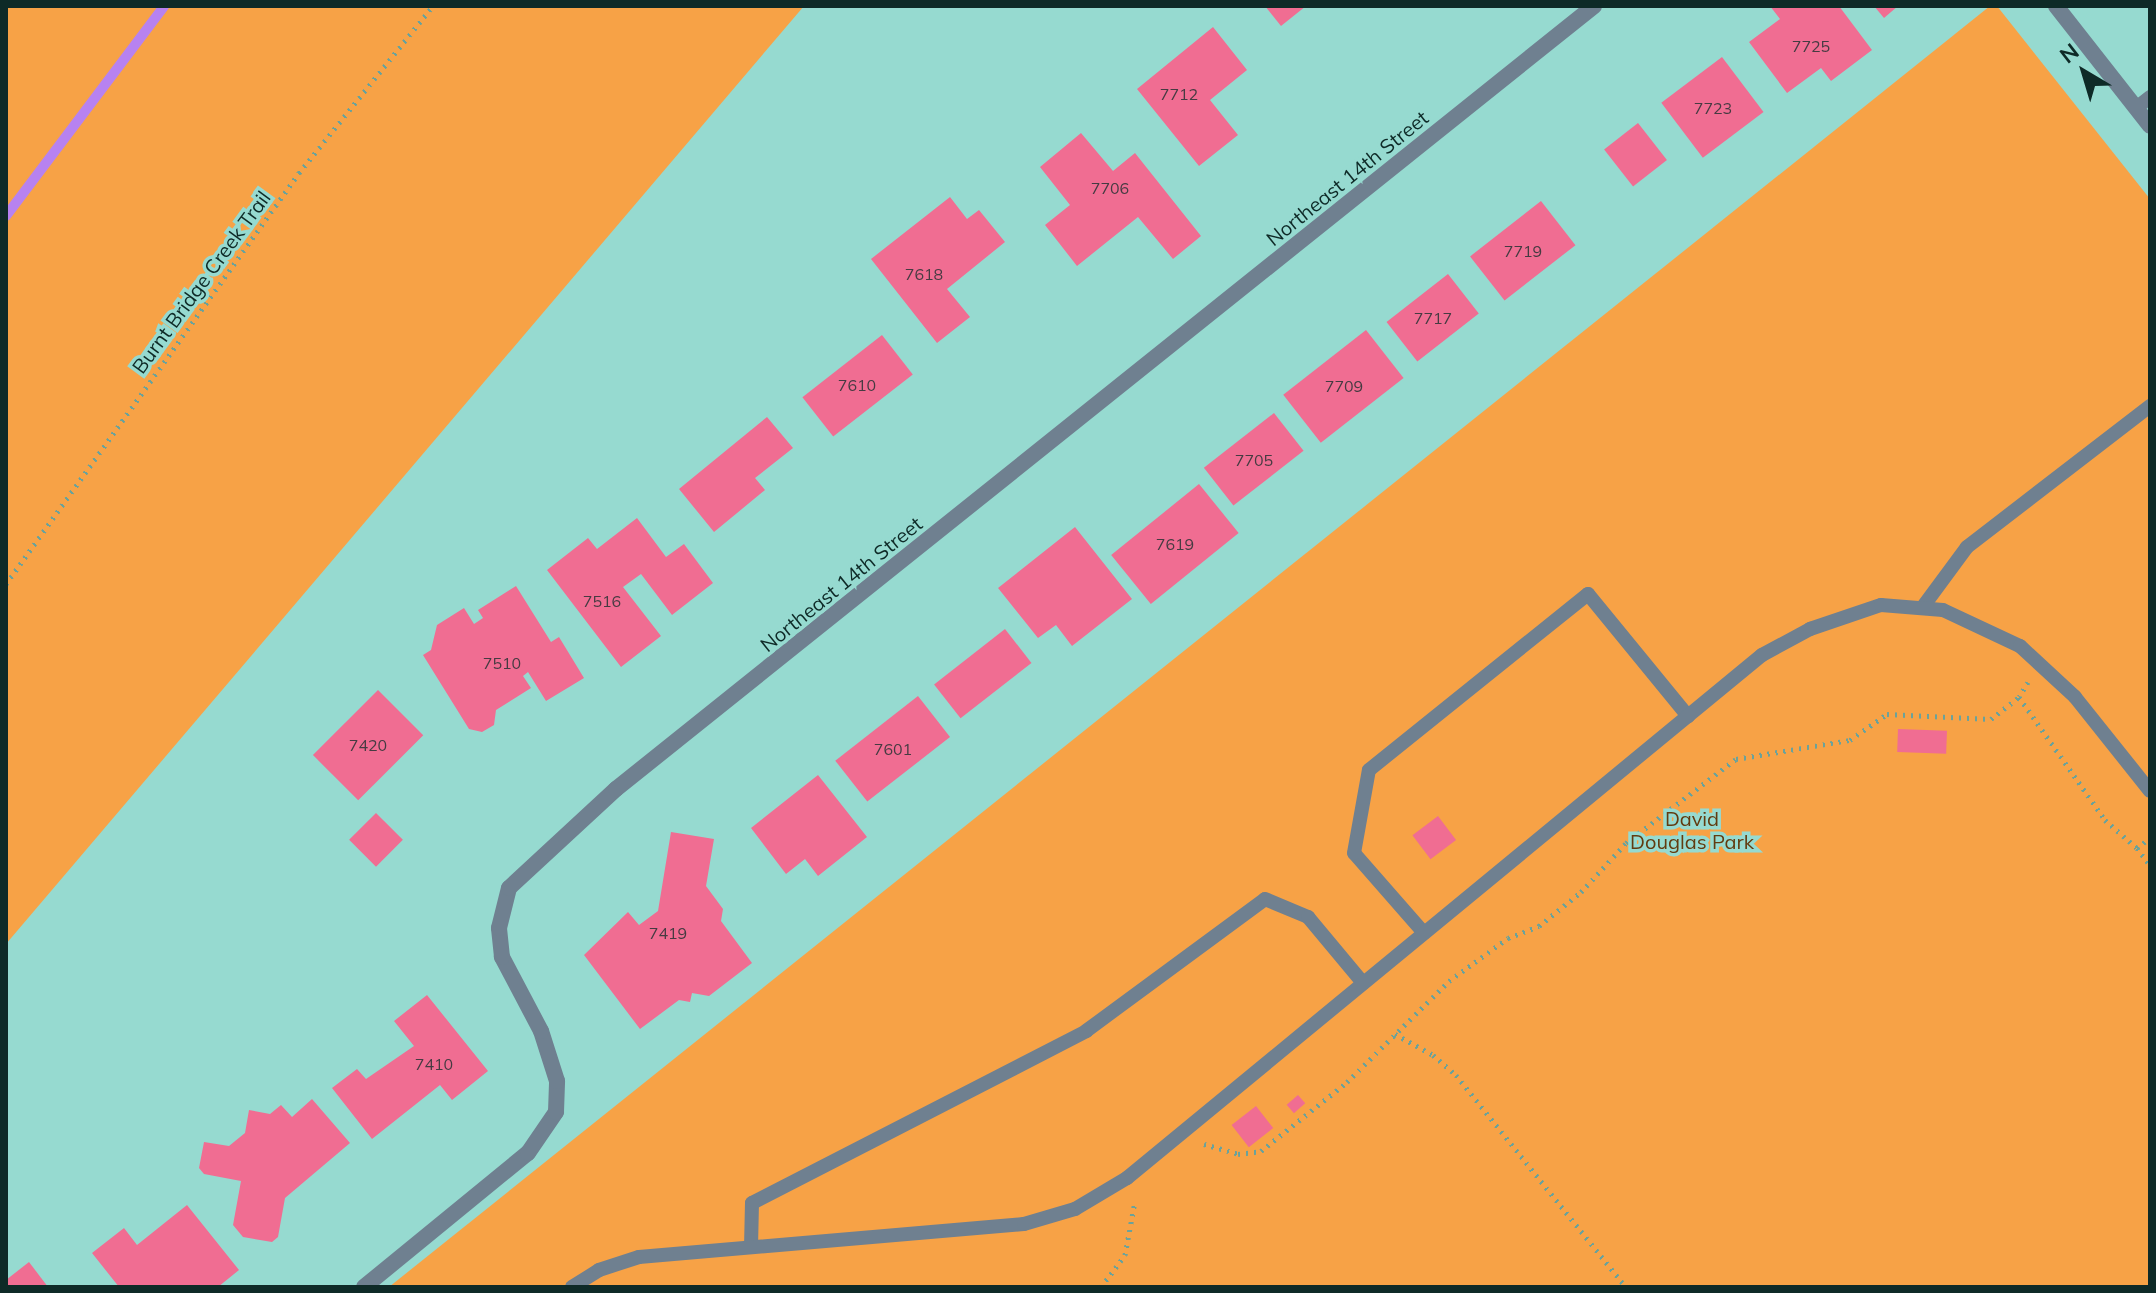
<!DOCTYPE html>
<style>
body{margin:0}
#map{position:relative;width:2156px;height:1293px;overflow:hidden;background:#96dad0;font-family:Mulish,sans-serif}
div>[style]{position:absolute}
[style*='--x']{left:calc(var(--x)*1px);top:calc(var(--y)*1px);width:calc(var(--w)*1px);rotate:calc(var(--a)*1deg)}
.green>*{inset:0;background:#f7a246}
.stream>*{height:10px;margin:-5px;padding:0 5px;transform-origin:5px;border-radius:5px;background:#b782f0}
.building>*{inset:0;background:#f06d92;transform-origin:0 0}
.path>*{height:5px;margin-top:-2.5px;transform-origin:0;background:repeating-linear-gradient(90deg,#6ba29a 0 2px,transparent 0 8px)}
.service>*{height:14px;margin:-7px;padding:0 7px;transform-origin:7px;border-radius:7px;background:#6f8090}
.minor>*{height:16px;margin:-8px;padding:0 8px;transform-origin:8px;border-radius:8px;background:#6f8090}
span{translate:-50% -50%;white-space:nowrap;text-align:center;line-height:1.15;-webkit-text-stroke:7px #96dad0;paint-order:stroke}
.number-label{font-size:16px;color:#463b42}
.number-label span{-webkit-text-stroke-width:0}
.street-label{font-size:20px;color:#0e2a27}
.park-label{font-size:20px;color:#623b10}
.frame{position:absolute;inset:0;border:8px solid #0e2a27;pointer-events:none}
.north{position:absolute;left:2044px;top:32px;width:80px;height:80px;-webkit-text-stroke:6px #96dad0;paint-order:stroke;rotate:322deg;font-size:22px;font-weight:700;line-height:32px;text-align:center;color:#0e2a27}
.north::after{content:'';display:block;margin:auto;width:28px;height:36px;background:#0e2a27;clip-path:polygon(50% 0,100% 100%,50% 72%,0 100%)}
</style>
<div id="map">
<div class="green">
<i style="clip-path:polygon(6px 6px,804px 6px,6px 944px)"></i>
<i style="clip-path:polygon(1990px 6px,1997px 6px,2150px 199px,2150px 1287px,389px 1287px)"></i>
</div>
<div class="stream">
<i style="--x:6;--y:216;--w:263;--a:-53"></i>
</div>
<div class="building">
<i style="clip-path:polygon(1265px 6px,1306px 6px,1281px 26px)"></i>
<i style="clip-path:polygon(1770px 6px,1839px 6px,1872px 50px,1831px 81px,1821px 68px,1787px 93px,1749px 42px,1780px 19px)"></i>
<i style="clip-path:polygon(1874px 6px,1898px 6px,1884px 18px)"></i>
<i style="clip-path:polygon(1213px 27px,1247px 70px,1210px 100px,1238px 135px,1199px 166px,1137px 89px)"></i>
<i style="left:1722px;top:57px;width:69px;height:76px;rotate:53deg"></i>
<i style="left:1638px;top:123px;width:47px;height:43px;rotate:52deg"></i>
<i style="clip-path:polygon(1081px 133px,1113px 171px,1135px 153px,1201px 236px,1173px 259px,1138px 217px,1077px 266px,1045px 225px,1070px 205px,1040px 167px)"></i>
<i style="clip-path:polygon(950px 197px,967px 219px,979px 210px,1005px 242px,947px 289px,970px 317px,937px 343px,871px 259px)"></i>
<i style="left:1541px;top:201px;width:56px;height:90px;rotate:52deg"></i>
<i style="left:1448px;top:274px;width:50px;height:78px;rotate:52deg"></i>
<i style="left:1366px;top:330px;width:61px;height:105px;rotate:52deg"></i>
<i style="left:882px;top:335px;width:50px;height:101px;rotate:52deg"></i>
<i style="left:1274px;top:413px;width:48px;height:89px;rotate:52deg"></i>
<i style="clip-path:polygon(767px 417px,793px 448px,755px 478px,765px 490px,714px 532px,679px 489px)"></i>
<i style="left:1199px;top:484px;width:63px;height:113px;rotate:51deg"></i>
<i style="clip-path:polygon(637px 518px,666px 557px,684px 544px,713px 583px,672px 615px,641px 574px,623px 587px,661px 636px,621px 667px,547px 570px,588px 538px,597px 549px)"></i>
<i style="clip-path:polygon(1075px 527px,1132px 599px,1072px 646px,1056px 625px,1038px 638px,998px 588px)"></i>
<i style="clip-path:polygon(516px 586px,551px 642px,559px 637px,584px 678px,546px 701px,528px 672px,523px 676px,531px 688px,496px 710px,494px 725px,482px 732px,469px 729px,423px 655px,431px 650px,437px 625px,464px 608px,474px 624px,483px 618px,478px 610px)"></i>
<i style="left:1005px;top:629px;width:43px;height:90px;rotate:52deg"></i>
<i style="left:378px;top:690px;width:64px;height:92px;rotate:45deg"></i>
<i style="left:918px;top:696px;width:52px;height:105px;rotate:52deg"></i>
<i style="left:1898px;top:729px;width:49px;height:23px;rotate:2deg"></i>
<i style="clip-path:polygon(818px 775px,867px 837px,818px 876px,805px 859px,786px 874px,751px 828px)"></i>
<i style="left:376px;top:813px;width:38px;height:38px;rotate:45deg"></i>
<i style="left:1438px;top:816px;width:30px;height:32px;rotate:53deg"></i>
<i style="clip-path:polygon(671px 832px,714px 839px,706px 886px,723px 909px,721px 921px,752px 963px,709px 996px,692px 993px,690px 1002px,679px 1000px,640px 1029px,584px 955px,628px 912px,639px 925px,658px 911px)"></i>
<i style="clip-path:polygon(427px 995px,488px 1071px,452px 1100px,440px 1085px,372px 1139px,332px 1088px,357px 1069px,366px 1079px,414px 1046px,394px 1021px)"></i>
<i style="left:1298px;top:1095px;width:11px;height:15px;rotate:49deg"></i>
<i style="clip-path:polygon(312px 1099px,350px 1143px,285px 1198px,278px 1237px,272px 1242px,243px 1237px,233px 1225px,241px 1181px,204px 1174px,199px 1168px,204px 1142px,229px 1146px,245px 1133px,249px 1110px,270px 1114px,281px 1105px,292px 1117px)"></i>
<i style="left:1256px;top:1106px;width:28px;height:31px;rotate:52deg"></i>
<i style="clip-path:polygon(187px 1205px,239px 1270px,218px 1287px,119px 1287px,92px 1253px,124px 1228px,137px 1245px)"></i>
<i style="clip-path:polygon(29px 1262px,48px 1287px,6px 1287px,6px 1280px)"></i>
</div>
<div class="path">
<i style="--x:6;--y:584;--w:505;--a:-54.52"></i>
<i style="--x:299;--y:173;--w:214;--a:-51.3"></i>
<i style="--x:2028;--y:682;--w:17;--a:121"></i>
<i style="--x:2019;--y:697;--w:150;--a:55"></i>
<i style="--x:2105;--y:820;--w:43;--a:41.2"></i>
<i style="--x:2137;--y:848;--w:16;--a:-38"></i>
<i style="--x:2137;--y:848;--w:21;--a:53"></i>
<i style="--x:1395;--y:1034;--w:43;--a:28.9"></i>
<i style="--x:1433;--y:1055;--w:30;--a:41"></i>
<i style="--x:1456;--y:1075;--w:272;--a:51.3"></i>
<i style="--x:1204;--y:1144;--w:35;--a:16"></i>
<i style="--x:1238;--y:1154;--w:23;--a:-7"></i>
<i style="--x:1261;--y:1151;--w:110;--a:-38.7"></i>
<i style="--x:1347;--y:1082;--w:144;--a:-44.7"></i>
<i style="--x:1449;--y:981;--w:73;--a:-36.1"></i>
<i style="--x:1508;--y:938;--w:33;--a:-21"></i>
<i style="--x:1539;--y:926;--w:54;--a:-39"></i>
<i style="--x:1581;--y:892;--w:67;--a:-47.4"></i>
<i style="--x:1626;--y:843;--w:138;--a:-37.4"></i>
<i style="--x:1736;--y:759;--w:116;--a:-9.5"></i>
<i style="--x:1850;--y:740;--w:45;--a:-35.1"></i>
<i style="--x:1887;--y:714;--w:104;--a:2.8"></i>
<i style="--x:1991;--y:719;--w:36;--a:-38"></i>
<i style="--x:1101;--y:1287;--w:40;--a:-53"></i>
<i style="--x:1125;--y:1255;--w:55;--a:-79.5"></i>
</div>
<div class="service">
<i style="--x:2136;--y:108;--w:18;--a:-38"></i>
<i style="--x:1922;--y:608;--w:76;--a:-53.6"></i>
<i style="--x:1967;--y:547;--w:231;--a:-37.6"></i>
<i style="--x:1424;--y:933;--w:106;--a:-131.2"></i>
<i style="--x:1354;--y:853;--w:84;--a:-79.8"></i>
<i style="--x:1369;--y:770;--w:281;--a:-38.8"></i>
<i style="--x:1588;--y:594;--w:158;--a:50.7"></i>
<i style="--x:751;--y:1247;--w:44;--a:-88.7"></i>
<i style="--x:752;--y:1203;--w:376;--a:-27.2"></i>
<i style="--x:1086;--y:1031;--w:222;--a:-36.4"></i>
<i style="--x:1265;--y:899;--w:47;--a:22.7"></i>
<i style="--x:1308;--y:917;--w:86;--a:50.2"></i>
<i style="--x:572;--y:1287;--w:32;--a:-32"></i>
<i style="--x:599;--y:1270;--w:42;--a:-18"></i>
<i style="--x:639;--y:1257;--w:386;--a:-4.9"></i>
<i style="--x:1024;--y:1224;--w:53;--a:-16.4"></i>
<i style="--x:1075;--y:1209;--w:61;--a:-30.8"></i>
<i style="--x:1127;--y:1178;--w:823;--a:-39.48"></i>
<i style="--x:1762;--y:655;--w:55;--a:-28.4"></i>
<i style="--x:1810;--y:629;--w:75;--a:-18.7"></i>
<i style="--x:1881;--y:605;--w:62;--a:4.6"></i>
<i style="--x:1943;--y:610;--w:85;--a:25.1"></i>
<i style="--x:2020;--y:646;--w:75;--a:42.8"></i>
<i style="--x:2075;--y:697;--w:120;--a:51.4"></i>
</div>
<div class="minor">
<i style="--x:2056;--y:6;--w:152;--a:51.9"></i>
<i style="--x:364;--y:1287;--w:212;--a:-39.3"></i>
<i style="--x:528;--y:1153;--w:50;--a:-55.7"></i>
<i style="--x:556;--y:1112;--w:31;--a:-88"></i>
<i style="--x:557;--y:1081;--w:52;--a:-107.7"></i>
<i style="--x:541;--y:1031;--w:84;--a:-117.8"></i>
<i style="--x:502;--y:957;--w:29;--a:-96"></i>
<i style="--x:499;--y:928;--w:41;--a:-76"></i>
<i style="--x:509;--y:888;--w:146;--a:-42.8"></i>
<i style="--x:616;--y:789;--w:1253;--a:-38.68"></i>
</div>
<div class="number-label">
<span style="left:1811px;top:46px">7725</span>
<span style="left:1179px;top:94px">7712</span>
<span style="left:1713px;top:108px">7723</span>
<span style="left:1110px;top:188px">7706</span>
<span style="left:1523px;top:251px">7719</span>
<span style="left:924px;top:274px">7618</span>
<span style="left:1433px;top:318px">7717</span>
<span style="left:857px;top:385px">7610</span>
<span style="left:1344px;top:386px">7709</span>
<span style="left:1254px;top:460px">7705</span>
<span style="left:1175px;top:544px">7619</span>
<span style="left:602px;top:601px">7516</span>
<span style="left:502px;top:663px">7510</span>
<span style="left:368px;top:745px">7420</span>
<span style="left:893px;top:749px">7601</span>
<span style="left:668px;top:933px">7419</span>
<span style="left:434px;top:1064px">7410</span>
</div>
<div class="street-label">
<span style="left:1347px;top:178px;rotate:-39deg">Northeast 14th Street</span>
<span style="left:201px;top:282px;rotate:-54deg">Burnt Bridge Creek Trail</span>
<span style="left:841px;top:584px;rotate:-39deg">Northeast 14th Street</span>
</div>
<div class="park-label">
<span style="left:1692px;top:830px">David<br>Douglas Park</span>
</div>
<div class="frame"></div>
<div class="north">N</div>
</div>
